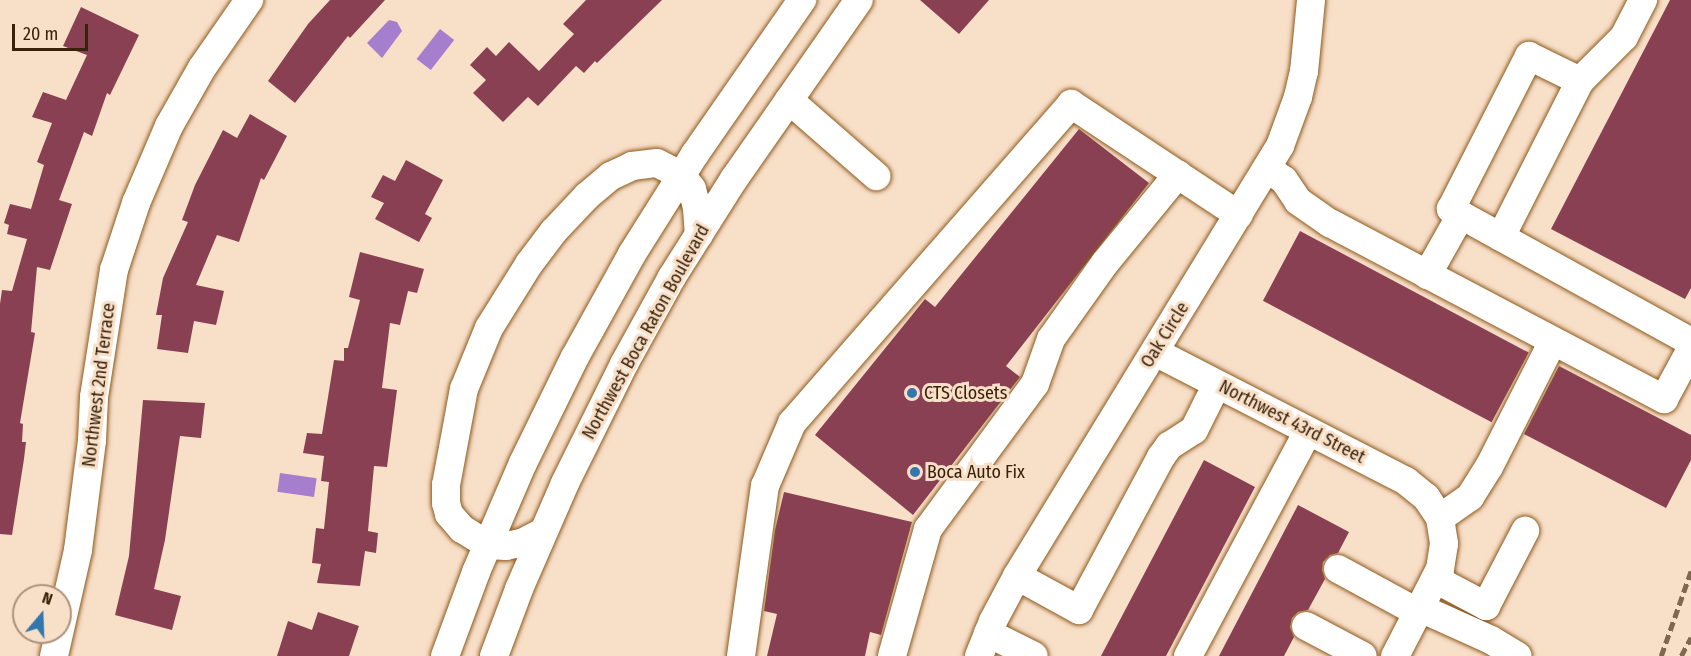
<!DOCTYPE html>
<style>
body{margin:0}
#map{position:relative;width:1691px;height:656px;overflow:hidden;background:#f8dfc8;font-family:"Fira Sans Condensed",sans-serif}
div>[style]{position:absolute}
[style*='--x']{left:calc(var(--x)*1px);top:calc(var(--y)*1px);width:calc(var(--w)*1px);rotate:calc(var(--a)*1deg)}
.water>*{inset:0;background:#a57ece;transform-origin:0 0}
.building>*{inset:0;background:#894053;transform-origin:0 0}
.roads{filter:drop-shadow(0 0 2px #8e591b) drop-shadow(0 0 2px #8e591b)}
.minor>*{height:28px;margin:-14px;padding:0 14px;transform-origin:14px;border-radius:14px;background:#fff}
.rail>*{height:4.5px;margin-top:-2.25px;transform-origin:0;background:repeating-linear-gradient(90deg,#806850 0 9px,transparent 0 13.5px)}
.dots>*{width:16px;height:16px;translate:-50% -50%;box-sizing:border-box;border:3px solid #f8dfc8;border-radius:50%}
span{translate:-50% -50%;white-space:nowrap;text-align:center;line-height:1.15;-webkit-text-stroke:6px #f8dfc8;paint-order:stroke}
.street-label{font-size:18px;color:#392209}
.poi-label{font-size:18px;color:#392209}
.left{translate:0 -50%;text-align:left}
.north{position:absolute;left:12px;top:584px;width:60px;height:60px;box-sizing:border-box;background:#f8dfc8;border:2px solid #ac937c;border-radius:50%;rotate:19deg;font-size:16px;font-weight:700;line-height:24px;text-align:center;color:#392209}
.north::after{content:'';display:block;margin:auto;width:21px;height:27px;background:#3377ad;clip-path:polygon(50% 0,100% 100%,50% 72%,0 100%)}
.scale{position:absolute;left:12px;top:24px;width:76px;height:27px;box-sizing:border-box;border:3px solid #392209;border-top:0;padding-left:8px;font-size:18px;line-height:21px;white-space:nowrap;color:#392209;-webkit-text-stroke:4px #f8dfc8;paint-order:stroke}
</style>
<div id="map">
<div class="water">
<i style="clip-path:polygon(389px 20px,397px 22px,402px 31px,382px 58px,367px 43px)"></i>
<i style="left:440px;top:29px;width:18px;height:38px;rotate:38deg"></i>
<i style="left:280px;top:473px;width:37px;height:19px;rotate:8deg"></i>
</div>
<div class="building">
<i style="clip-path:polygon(330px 0,385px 0,350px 38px,348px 36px,295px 103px,268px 81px,308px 24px)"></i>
<i style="clip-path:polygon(586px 0,662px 0,597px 63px,595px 61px,584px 73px,576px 66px,538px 106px,528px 97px,503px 122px,473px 93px,486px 80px,470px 65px,487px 47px,496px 56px,509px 42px,539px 71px,574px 34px,563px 24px)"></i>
<i style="clip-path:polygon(920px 0,989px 0,959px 34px)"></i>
<i style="clip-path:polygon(1670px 0,1691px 0,1691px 288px,1685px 299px,1551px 229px)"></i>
<i style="clip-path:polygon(81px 7px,139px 35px,110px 95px,107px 93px,92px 136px,84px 132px,59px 200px,72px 204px,50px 270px,37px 267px,31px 332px,35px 333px,20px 423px,23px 424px,22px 442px,26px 442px,24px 459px,12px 535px,0 534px,0 304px,2px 290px,12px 291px,27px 239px,7px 234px,9px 225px,4px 223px,10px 204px,31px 209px,44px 165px,37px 162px,52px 123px,32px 117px,43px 92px,66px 100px,87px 55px,63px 46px)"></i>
<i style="clip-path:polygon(250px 114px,287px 136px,264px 180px,261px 178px,239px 242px,217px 235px,196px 285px,224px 291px,216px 325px,194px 321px,188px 353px,157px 349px,162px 315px,156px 315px,163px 278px,188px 222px,182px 220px,195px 185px,223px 130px,237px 138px)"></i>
<i style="clip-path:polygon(1079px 129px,1149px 183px,1006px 366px,1020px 377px,913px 515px,815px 435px,925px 299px,935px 307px)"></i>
<i style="clip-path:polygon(406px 160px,443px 180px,425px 214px,432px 218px,419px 242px,375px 219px,384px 203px,371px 197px,383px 175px,395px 181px)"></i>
<i style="left:1300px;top:231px;width:259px;height:79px;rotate:28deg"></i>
<i style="clip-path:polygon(360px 252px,424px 269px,417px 293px,408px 291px,400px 325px,390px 323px,382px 388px,397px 390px,387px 467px,374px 466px,368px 531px,378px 533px,376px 553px,365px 551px,360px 586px,317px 583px,321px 564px,312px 563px,316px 528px,324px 529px,329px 482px,321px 481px,324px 456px,303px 453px,307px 433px,322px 434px,334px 360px,344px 361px,344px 348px,348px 348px,360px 300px,349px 297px)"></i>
<i style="clip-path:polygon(1559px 366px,1691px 435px,1691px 460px,1666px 508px,1524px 434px)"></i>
<i style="clip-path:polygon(143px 400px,205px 403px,201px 438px,180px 436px,165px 540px,154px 589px,181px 596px,172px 630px,115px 615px,129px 556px)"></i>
<i style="clip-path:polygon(1204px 460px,1255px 487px,1166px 656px,1101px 656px)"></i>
<i style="clip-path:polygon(784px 492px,912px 522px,881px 635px,870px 632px,865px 656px,767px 656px,777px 614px,764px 611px,775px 530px)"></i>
<i style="clip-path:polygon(1298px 505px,1349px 532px,1338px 553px,1330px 555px,1323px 562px,1322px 570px,1325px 579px,1308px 610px,1298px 612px,1292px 618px,1290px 627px,1294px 637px,1284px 656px,1219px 656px)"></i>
<i style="clip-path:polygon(318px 612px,359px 626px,349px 656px,277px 656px,288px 621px,312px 630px)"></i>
</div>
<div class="roads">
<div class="minor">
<i style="--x:1580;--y:81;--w:62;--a:-45"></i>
<i style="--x:1624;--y:37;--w:42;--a:-62.8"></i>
<i style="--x:789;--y:100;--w:116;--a:41.1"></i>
<i style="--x:1268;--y:169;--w:19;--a:35"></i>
<i style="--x:1284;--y:180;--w:25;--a:56"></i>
<i style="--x:1298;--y:201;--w:39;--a:35"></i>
<i style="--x:1330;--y:223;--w:378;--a:27.8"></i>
<i style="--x:1664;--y:399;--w:57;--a:-61.6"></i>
<i style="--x:1461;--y:215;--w:12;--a:-149"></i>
<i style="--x:1451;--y:209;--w:172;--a:-63"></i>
<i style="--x:1529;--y:56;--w:57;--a:26.1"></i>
<i style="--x:1580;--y:81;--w:175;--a:116.9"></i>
<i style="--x:1427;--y:275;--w:69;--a:-60.5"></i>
<i style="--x:1461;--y:215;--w:263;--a:28.9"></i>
<i style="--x:1155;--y:352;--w:282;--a:27.2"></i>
<i style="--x:1406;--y:481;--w:26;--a:39"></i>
<i style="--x:1426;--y:497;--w:25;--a:56"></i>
<i style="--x:1440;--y:518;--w:26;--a:81"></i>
<i style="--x:1444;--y:544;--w:25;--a:99"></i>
<i style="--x:1440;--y:569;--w:98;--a:117.3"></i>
<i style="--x:1440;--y:518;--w:37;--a:-35"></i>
<i style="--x:1470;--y:497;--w:36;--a:-58"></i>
<i style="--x:1489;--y:467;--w:141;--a:-63.1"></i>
<i style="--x:543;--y:532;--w:25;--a:153"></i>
<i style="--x:521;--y:543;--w:15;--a:169"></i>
<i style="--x:506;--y:546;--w:18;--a:-177"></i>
<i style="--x:488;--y:545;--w:31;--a:-148"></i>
<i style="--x:462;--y:529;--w:20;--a:-131"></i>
<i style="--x:449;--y:514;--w:11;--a:-105"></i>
<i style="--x:446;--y:503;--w:18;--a:-90"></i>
<i style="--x:446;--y:485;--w:98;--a:-79.4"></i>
<i style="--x:464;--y:389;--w:66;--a:-67.7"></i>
<i style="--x:489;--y:328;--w:75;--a:-58"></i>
<i style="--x:529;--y:264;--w:41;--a:-52.9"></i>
<i style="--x:554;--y:231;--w:48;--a:-46.7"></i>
<i style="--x:587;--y:196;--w:31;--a:-40"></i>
<i style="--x:611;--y:176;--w:23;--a:-25"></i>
<i style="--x:632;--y:166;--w:25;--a:-7"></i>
<i style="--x:657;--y:163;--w:28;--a:27"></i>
<i style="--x:682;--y:176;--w:16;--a:52"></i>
<i style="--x:692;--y:189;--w:20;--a:75"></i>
<i style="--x:697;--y:208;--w:27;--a:86"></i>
<i style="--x:1338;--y:569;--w:90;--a:28.6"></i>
<i style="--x:1017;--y:576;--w:71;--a:28.7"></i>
<i style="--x:1079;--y:610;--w:174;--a:-61.8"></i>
<i style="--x:1161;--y:457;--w:14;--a:-54"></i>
<i style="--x:1169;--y:446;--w:30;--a:-33"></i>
<i style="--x:1194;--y:430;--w:51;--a:-63.4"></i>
<i style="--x:1435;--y:579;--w:58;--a:27.9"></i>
<i style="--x:1486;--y:606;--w:85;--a:-62.5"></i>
<i style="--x:1420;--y:608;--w:78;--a:24.3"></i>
<i style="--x:1491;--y:640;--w:31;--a:31"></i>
<i style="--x:1306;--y:626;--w:64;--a:27.8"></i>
<i style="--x:988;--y:633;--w:51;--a:26.6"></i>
<i style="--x:54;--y:656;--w:109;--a:-77.2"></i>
<i style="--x:78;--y:550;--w:111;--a:-82.7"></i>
<i style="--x:92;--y:440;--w:43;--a:-87.3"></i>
<i style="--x:94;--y:397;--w:129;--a:-81.1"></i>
<i style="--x:114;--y:270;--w:71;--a:-71.8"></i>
<i style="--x:136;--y:203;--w:84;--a:-66.8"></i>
<i style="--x:169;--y:126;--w:67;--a:-60.4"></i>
<i style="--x:202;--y:68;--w:83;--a:-55.3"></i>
<i style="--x:445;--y:656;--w:90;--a:-69.7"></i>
<i style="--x:476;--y:572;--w:119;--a:-66.7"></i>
<i style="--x:523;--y:463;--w:118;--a:-63.9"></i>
<i style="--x:575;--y:357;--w:118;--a:-61"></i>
<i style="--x:632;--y:254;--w:118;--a:-57.8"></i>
<i style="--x:695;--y:154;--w:188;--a:-55.2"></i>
<i style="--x:494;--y:656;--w:72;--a:-69.5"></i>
<i style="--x:519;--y:589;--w:116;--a:-66.5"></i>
<i style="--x:565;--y:483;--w:133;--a:-63.6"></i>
<i style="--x:624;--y:364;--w:99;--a:-61.1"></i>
<i style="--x:672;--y:277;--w:116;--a:-57.7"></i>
<i style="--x:734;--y:179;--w:218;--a:-55.1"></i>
<i style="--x:741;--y:656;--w:172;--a:-82"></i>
<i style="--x:765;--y:486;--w:69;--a:-66.8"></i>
<i style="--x:792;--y:423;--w:424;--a:-48.8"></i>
<i style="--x:1071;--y:104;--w:201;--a:33.5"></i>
<i style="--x:892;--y:656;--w:132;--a:-74.2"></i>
<i style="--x:928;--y:529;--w:180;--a:-53.6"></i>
<i style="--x:1035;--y:384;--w:48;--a:-70.4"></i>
<i style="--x:1051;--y:339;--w:93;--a:-54.6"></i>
<i style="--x:1105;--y:263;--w:115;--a:-50.6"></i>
<i style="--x:979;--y:656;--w:38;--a:-68"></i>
<i style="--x:993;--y:621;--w:51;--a:-61.9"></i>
<i style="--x:1017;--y:576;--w:504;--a:-58.55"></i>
<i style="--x:1280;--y:146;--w:52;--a:-69.8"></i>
<i style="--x:1298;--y:97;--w:26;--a:-77"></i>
<i style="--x:1304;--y:72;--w:72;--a:-84.4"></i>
<i style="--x:1188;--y:656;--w:255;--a:-61.9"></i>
</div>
</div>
<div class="rail">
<i style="--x:1661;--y:656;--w:90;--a:-70.6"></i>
<i style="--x:1681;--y:656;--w:21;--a:-62"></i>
</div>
<div class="dots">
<i style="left:912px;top:393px;background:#3377ad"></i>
<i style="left:915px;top:472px;background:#3377ad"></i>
</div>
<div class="street-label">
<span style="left:646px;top:332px;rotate:-61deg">Northwest Boca Raton Boulevard</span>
<span style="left:1165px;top:335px;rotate:-58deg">Oak Circle</span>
<span style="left:99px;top:385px;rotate:-83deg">Northwest 2nd Terrace</span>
<span style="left:1292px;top:422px;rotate:27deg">Northwest 43rd Street</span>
</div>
<div class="poi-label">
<span class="left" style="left:924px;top:393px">CTS Closets</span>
<span class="left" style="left:927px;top:472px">Boca Auto Fix</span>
</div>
<div class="north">N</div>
<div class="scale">20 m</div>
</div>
